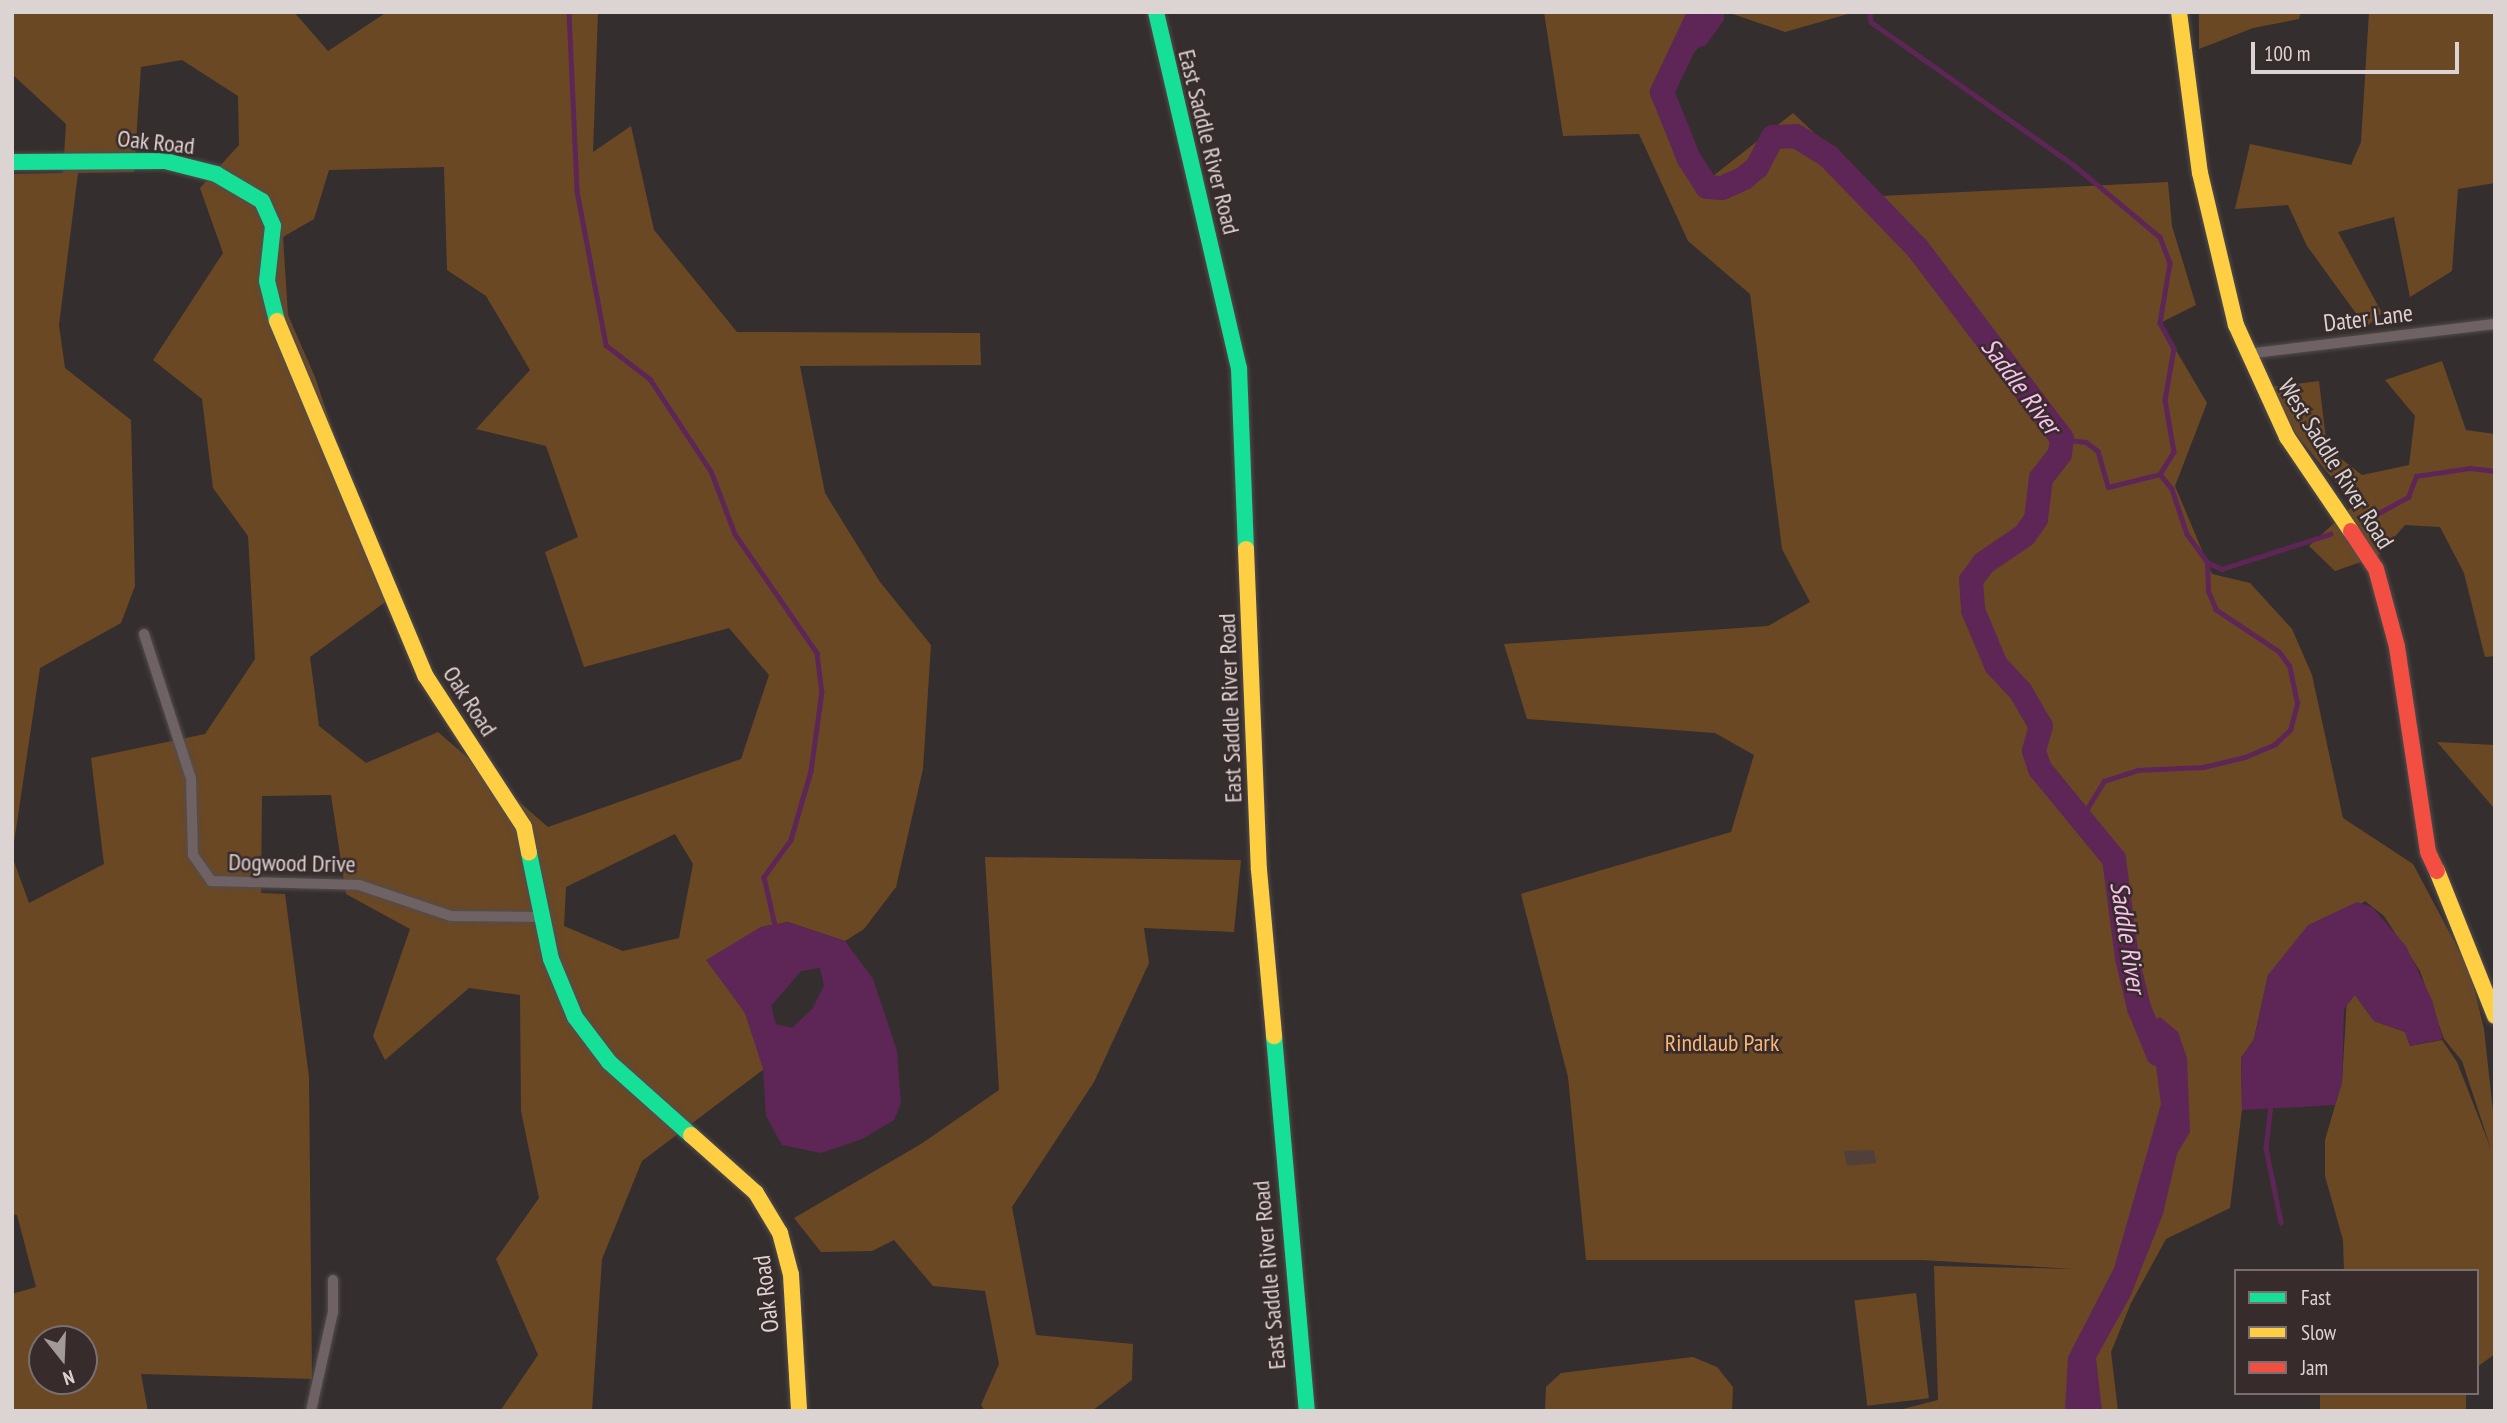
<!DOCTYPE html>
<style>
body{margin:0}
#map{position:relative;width:2507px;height:1423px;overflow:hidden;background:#352e2e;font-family:"PT Sans Narrow",sans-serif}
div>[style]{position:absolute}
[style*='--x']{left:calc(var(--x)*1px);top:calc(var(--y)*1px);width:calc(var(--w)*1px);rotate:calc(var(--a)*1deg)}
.green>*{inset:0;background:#6b4824;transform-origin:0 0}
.water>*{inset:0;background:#5e2656}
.stream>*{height:4.5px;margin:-2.25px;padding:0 2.25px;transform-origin:2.25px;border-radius:2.25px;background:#5e2656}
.river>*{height:24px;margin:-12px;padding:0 12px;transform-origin:12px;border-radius:12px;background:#5e2656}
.building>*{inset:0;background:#51403a}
.roads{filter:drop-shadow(0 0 2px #524d4d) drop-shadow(0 0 2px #524d4d)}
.street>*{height:10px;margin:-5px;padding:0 5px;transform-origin:5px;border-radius:5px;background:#6e6265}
.fast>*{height:16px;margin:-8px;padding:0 8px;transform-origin:8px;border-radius:8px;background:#16e098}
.slow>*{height:16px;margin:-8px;padding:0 8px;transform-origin:8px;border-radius:8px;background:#ffcf43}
.jam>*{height:16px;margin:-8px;padding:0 8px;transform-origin:8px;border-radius:8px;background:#f24e42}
span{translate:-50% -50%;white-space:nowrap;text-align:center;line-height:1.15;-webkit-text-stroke:5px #382b2b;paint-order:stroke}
.street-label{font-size:24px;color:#dcd3d3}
.park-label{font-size:24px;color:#fab774}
.water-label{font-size:26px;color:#f7c0ed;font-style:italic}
.frame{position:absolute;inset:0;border:14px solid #dcd3d3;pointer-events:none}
.legend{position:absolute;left:2234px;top:1269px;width:245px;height:126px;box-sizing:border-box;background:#382b2b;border:2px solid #7a6e6e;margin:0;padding:9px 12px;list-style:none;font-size:21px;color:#dcd3d3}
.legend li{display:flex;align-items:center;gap:14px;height:35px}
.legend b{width:35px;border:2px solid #7a6e6e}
.north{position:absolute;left:28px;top:1325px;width:70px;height:70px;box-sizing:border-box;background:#382b2b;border:2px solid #7a6e6e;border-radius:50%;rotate:162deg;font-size:19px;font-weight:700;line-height:28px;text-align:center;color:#dcd3d3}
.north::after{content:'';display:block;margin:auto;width:24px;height:32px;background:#a29999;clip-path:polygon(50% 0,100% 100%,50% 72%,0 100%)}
.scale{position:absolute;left:2251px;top:42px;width:208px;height:32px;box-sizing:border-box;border:4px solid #dcd3d3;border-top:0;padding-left:9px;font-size:21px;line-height:24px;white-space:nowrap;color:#dcd3d3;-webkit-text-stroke:5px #382b2b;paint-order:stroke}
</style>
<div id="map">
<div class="green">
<i style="clip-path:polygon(evenodd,12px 12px,294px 12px,328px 51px,387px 12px,598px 12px,593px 152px,631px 126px,654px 230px,737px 332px,980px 333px,981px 365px,800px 366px,825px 493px,880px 582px,931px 645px,923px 769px,896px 887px,864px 929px,845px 941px,788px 922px,761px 927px,707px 960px,745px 1013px,764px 1069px,642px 1161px,602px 1259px,592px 1411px,500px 1411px,538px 1355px,496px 1259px,539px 1198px,521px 1111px,520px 995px,469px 988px,385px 1060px,373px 1036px,410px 929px,346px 894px,331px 795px,262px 796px,261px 893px,285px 894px,309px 1077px,312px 1379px,141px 1374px,148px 1411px,12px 1411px,12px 1294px,36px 1287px,17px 1215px,12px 1214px,12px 174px,63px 173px,66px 124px,12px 74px,12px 12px,182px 60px,238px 96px,239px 145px,200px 188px,223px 253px,153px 360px,202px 399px,213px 488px,248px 536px,255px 659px,205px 734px,91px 758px,104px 864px,29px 903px,12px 856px,40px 668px,121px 623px,135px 586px,131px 420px,65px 368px,59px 325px,78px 173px,134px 172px,141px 67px,182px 60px,12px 12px,444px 167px,447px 270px,486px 296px,530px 370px,476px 429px,546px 446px,578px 537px,545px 552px,584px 667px,729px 628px,769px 675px,741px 759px,548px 827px,438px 732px,366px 763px,319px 726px,310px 657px,388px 600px,315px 377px,288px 315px,283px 237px,314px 219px,329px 170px,444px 167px,12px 12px,675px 834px,693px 864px,679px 938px,623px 951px,564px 926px,566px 887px,675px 834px,12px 12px,42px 1339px,84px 1339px,84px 1381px,42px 1381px,42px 1339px)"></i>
<i style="clip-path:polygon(1544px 12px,1725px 12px,1668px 86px,1708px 180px,1793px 113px,1881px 196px,2168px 182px,2172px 226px,2196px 305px,2160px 323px,2207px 403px,2175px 486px,2212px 574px,2250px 583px,2292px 629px,2312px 675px,2343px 818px,2413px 864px,2470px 971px,2484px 1029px,2495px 1130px,2495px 1354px,2477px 1367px,2477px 1271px,2344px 1271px,2343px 1240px,2325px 1176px,2325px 1140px,2342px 1082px,2347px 998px,2355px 995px,2374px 1021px,2405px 1032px,2410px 1046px,2442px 1040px,2457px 1062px,2491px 1149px,2462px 1061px,2444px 1039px,2420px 971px,2384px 916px,2365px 901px,2268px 975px,2254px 1039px,2241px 1058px,2242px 1109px,2230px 1208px,2166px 1239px,2131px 1303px,2111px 1352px,2118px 1411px,1895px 1411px,1938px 1400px,1934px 1266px,2075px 1269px,1921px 1260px,1586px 1260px,1568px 1077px,1521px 894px,1731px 832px,1754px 755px,1715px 733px,1527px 719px,1504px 644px,1768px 626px,1810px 602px,1782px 549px,1750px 294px,1688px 241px,1639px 134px,1563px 136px)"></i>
<i style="clip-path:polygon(1727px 12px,1855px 12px,1785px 32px)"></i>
<i style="clip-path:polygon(2199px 12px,2301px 12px,2299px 19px,2253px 28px,2199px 49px)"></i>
<i style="clip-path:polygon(2369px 12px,2495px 12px,2495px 183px,2458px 189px,2452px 271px,2410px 297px,2394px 217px,2338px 232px,2382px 313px,2366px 327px,2307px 246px,2288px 205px,2235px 209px,2250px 144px,2351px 165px,2361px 142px)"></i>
<i style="clip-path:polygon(2442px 361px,2466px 430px,2495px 434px,2495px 656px,2485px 657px,2464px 573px,2440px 527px,2405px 525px,2378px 556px,2335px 571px,2309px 546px,2354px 505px,2295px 433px,2272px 387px,2319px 381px,2327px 448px,2362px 475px,2409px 465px,2415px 416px,2385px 380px)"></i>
<i style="clip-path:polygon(2437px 742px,2495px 745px,2495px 807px,2493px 807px)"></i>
<i style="clip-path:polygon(985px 857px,1241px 860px,1234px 932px,1144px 928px,1149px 963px,1094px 1082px,1012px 1207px,1036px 1335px,1133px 1344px,1132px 1380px,1092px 1411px,985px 1411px,981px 1405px,999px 1364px,985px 1291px,933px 1286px,894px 1240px,872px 1251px,821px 1252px,794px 1218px,921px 1144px,999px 1090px)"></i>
<i style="left:1916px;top:1293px;width:106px;height:62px;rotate:83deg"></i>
<i style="clip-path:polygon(1693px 1357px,1717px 1367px,1733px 1387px,1732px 1411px,1545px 1411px,1546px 1387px,1561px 1373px)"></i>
<i style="left:2320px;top:1393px;width:146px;height:19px"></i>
</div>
<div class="water">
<i style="clip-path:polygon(1692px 12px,1724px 12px,1724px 20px,1706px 45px,1683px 53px,1675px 67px,1677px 81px,1662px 79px)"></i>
<i style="clip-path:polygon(2357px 902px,2372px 907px,2406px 946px,2432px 1000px,2443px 1039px,2410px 1046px,2405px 1032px,2374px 1021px,2355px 995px,2344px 1009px,2342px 1082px,2335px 1105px,2242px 1110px,2241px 1058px,2254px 1039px,2268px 975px,2308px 925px)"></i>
<i style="clip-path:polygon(evenodd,788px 922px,845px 941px,873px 979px,897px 1051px,901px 1103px,894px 1120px,862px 1139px,821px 1153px,782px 1145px,766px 1116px,763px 1069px,745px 1013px,706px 960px,761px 927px,788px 922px,820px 968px,824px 986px,812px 1009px,792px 1028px,776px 1024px,771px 1006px,801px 971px,820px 968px)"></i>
<i style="clip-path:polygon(2160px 1017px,2178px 1032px,2187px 1058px,2190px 1132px,2177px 1154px,2163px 1214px,2130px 1297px,2096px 1358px,2102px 1411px,2065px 1411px,2068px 1357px,2114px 1268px,2161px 1104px,2156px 1066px,2141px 1029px)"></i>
</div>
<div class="stream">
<i style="--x:569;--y:12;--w:179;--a:87.4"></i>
<i style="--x:577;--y:191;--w:157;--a:79.3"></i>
<i style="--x:606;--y:345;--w:56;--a:37.7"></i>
<i style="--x:650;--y:379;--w:110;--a:56.5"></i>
<i style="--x:711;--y:471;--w:67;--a:69.1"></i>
<i style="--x:735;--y:534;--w:145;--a:55.4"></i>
<i style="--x:817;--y:653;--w:38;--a:83"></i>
<i style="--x:822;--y:691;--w:81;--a:97.8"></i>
<i style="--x:811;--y:771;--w:72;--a:106.2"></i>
<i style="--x:791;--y:840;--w:46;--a:126.1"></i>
<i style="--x:764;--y:877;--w:49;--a:77.1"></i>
<i style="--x:1870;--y:12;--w:10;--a:84"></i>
<i style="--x:1871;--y:22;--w:250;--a:35.2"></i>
<i style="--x:2075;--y:166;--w:111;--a:39.9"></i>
<i style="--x:2160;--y:237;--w:28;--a:69"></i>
<i style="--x:2170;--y:263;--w:61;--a:99.5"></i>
<i style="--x:2160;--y:323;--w:29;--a:61"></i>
<i style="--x:2174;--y:348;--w:53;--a:99.8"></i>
<i style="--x:2165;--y:400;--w:53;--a:80.2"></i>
<i style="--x:2174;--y:452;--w:26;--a:122"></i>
<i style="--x:2062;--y:439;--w:24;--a:7"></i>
<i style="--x:2086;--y:442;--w:15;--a:37"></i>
<i style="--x:2098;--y:451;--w:37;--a:74"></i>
<i style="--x:2108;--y:487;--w:54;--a:-14"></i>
<i style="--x:2160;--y:474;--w:19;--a:51"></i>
<i style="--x:2172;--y:489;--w:47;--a:71.6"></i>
<i style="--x:2187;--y:534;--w:34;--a:54"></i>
<i style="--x:2207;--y:562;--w:17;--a:25"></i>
<i style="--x:2222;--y:569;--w:114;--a:-18"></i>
<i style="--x:2366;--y:520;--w:48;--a:-28.7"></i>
<i style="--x:2408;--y:497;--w:22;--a:-69"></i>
<i style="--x:2416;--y:476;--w:55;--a:-8.4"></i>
<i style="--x:2470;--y:468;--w:25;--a:7"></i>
<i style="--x:2082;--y:817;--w:42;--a:-58.6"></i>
<i style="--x:2104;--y:781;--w:35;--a:-18"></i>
<i style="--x:2137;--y:770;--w:66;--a:-2.6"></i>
<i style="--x:2203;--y:767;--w:43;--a:-13.4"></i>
<i style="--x:2245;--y:757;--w:33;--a:-23"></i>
<i style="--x:2275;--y:744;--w:21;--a:-43"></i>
<i style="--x:2290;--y:730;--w:28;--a:-75"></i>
<i style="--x:2297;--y:703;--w:38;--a:-102"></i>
<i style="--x:2289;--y:666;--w:17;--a:-126"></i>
<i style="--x:2279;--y:652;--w:76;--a:-146.3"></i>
<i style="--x:2216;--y:610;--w:21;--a:-113"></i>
<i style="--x:2208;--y:591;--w:29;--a:-92"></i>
<i style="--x:2271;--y:1105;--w:43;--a:96.6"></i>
<i style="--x:2266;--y:1148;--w:76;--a:78.5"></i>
</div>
<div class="river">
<i style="--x:1700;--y:12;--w:89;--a:115.4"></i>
<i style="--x:1662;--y:92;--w:72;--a:68.1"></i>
<i style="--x:1689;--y:159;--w:33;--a:57"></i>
<i style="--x:1707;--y:187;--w:15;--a:4"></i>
<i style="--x:1722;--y:188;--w:24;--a:-24"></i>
<i style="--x:1744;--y:178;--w:17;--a:-40"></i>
<i style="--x:1757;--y:167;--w:34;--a:-62"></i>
<i style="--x:1773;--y:137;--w:23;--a:-2"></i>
<i style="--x:1796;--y:136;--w:39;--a:32"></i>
<i style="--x:1829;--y:157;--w:128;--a:45.9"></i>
<i style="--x:1918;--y:249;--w:238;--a:52.8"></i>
<i style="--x:2062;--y:439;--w:15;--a:98"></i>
<i style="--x:2060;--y:454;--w:31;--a:128"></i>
<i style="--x:2041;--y:478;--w:41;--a:97"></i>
<i style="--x:2036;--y:519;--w:19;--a:125"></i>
<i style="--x:2025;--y:535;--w:50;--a:145.7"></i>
<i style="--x:1984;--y:563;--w:21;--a:127"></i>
<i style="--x:1971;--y:580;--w:30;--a:86"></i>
<i style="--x:1973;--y:610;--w:60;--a:67.3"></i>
<i style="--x:1996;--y:665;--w:37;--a:47"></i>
<i style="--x:2021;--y:692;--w:39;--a:60"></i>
<i style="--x:2041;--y:726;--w:26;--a:106"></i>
<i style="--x:2034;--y:751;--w:19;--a:72"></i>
<i style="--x:2040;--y:769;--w:117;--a:50.6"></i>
<i style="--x:2114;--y:859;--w:100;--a:82.5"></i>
<i style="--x:2127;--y:958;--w:51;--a:76.5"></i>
<i style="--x:2139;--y:1008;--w:50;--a:67.6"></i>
</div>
<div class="building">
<i style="clip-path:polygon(1874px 1150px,1876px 1163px,1847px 1166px,1844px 1151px)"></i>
</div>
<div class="roads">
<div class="street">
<i style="--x:2246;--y:354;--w:251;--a:-6.9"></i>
<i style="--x:144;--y:634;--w:152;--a:72"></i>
<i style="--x:191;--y:779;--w:76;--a:88.5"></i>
<i style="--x:193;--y:855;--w:32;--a:55"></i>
<i style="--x:211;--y:881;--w:148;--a:1.5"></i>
<i style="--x:359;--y:885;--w:97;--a:18.6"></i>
<i style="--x:451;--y:916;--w:92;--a:0.6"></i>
<i style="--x:311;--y:1411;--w:101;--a:-77.5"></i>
<i style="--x:333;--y:1312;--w:32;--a:-90"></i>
</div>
<div class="fast">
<i style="--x:1156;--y:12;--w:366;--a:76.9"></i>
<i style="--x:1239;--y:368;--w:181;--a:87.8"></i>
<i style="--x:12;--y:162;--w:153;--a:-0.4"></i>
<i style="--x:165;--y:161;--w:53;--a:14.3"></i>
<i style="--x:216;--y:174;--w:53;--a:30.4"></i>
<i style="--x:262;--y:201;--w:27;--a:66"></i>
<i style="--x:273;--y:226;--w:55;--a:96.2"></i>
<i style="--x:267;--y:281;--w:41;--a:76"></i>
<i style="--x:529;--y:853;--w:108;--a:78.3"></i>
<i style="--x:551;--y:959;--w:63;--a:67.5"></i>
<i style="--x:575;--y:1017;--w:56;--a:52.9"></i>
<i style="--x:609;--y:1062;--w:110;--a:41.7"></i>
<i style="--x:1274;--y:1036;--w:376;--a:85"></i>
</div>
<div class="slow">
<i style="--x:2179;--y:12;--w:162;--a:82.6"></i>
<i style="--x:2200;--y:173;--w:156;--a:76.7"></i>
<i style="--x:2236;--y:325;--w:123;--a:65.5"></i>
<i style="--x:2287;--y:437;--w:114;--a:55.8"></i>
<i style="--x:277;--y:321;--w:384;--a:67.3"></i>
<i style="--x:425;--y:675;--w:181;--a:56.9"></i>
<i style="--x:524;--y:827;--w:26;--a:79"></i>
<i style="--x:1246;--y:549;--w:321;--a:87.7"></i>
<i style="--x:1259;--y:870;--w:167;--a:84.8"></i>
<i style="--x:2437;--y:871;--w:156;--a:68.2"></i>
<i style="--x:691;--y:1135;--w:87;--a:41.7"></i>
<i style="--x:756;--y:1193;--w:47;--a:59"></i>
<i style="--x:780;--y:1233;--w:43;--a:75.3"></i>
<i style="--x:791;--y:1275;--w:136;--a:86.6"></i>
</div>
<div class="jam">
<i style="--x:2351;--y:531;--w:45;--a:56.7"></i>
<i style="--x:2376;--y:569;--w:81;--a:74.9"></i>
<i style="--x:2397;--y:647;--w:207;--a:81.4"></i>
<i style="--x:2428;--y:852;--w:21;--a:65"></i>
</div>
</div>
<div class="street-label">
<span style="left:156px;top:142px;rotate:6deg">Oak Road</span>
<span style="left:1209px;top:142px;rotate:76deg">East Saddle River Road</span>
<span style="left:2368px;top:318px;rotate:-7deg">Dater Lane</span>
<span style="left:2336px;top:464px;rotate:58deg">West Saddle River Road</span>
<span style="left:470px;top:701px;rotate:57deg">Oak Road</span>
<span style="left:1230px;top:708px;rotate:-92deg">East Saddle River Road</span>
<span style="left:292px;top:863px;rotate:1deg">Dogwood Drive</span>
<span style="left:1269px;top:1275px;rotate:-95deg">East Saddle River Road</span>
<span style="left:766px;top:1294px;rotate:-97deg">Oak Road</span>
</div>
<div class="park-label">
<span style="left:1722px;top:1043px">Rindlaub Park</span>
</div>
<div class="water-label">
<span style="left:2021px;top:386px;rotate:53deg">Saddle River</span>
<span style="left:2128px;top:937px;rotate:81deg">Saddle River</span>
</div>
<div class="frame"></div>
<ul class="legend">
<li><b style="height:9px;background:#16e098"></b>Fast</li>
<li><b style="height:9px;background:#ffcf43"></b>Slow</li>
<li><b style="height:9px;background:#f24e42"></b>Jam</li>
</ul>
<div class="north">N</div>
<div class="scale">100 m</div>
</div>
